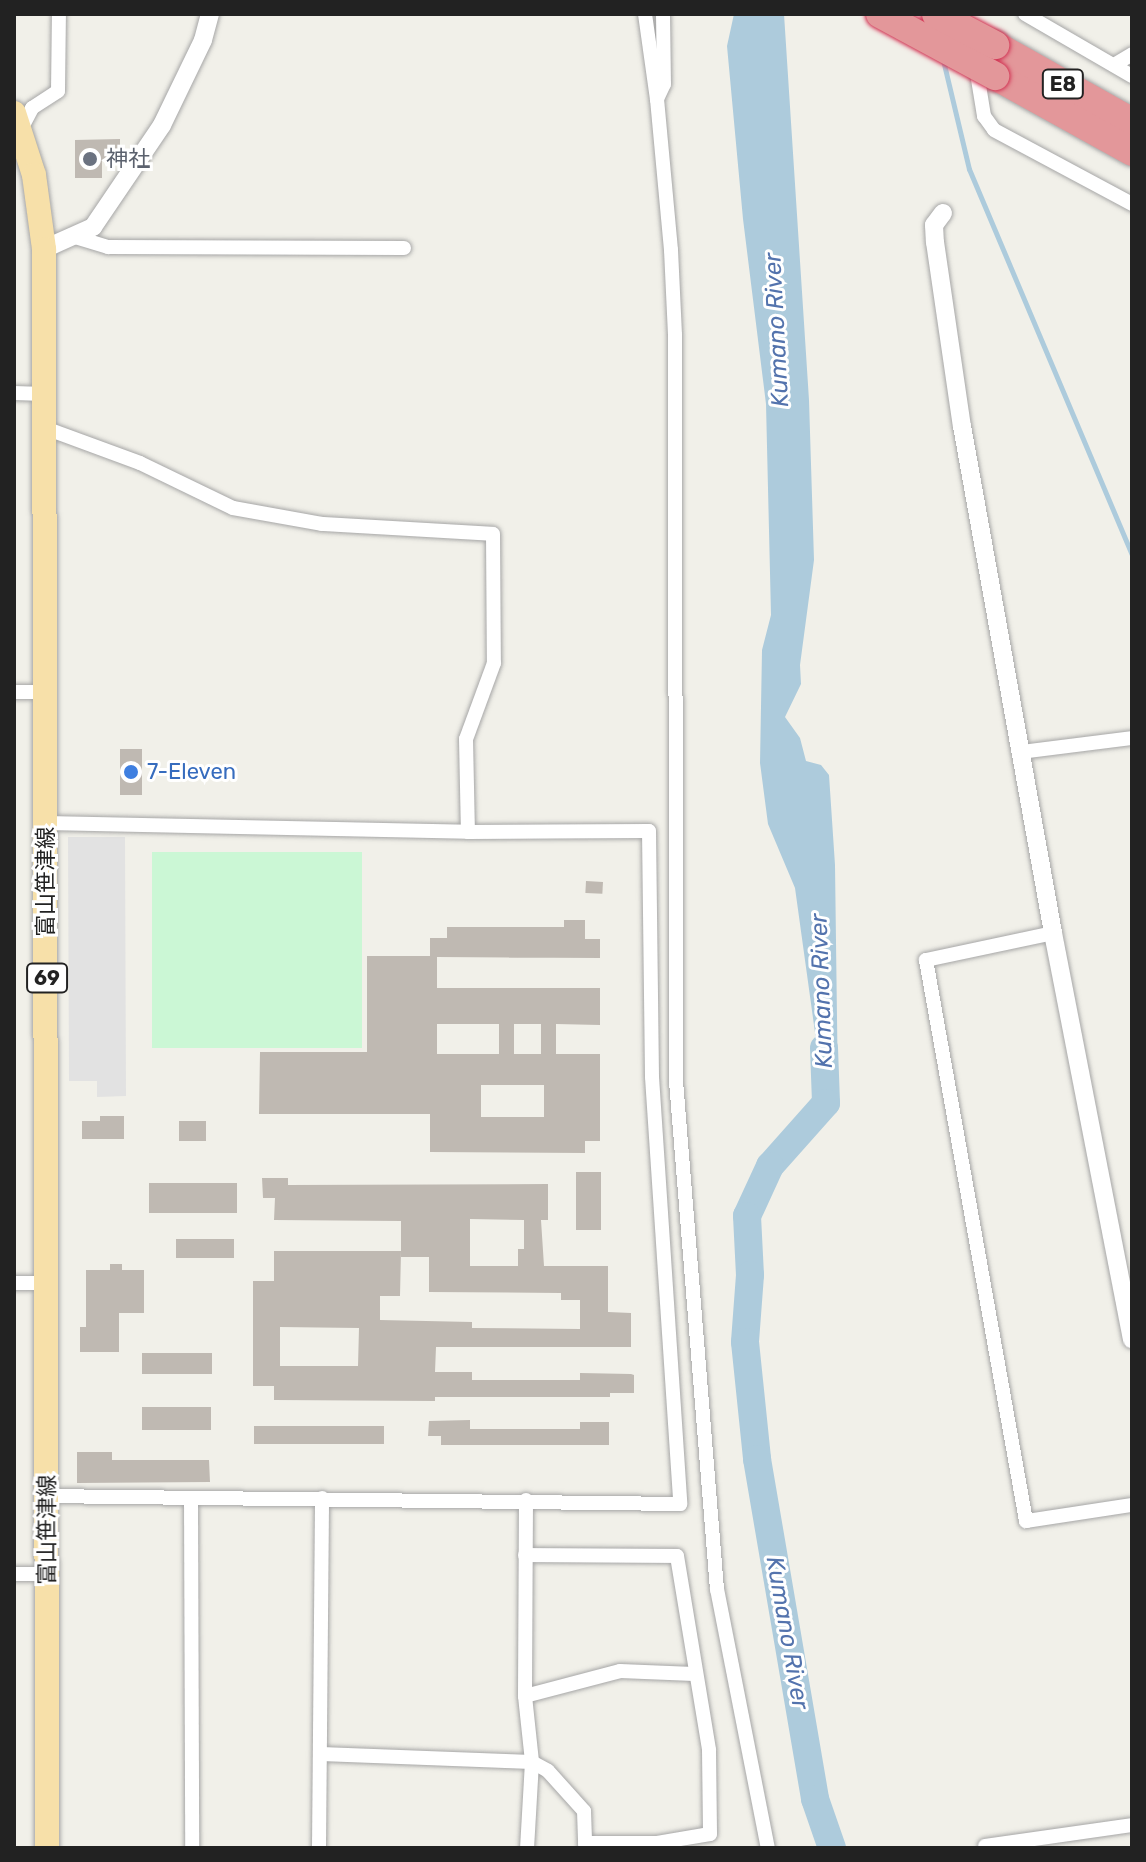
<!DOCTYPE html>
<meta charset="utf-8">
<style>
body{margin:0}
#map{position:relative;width:1146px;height:1862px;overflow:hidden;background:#f1f0e9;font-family:Rubik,"Noto Sans JP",sans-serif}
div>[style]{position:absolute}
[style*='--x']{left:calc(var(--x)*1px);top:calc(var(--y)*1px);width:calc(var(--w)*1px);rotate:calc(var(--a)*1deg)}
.park>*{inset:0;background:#cbf7d5;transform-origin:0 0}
.parking>*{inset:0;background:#e2e2e2}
.water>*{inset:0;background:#adcbdc}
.stream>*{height:5px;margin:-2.5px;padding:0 2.5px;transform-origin:2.5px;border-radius:2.5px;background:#adcbdc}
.river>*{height:28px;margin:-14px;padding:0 14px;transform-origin:14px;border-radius:14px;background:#adcbdc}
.building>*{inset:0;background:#bfb9b2;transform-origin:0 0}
.roads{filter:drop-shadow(0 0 2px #a6a6a6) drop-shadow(0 0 2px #a6a6a6)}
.minor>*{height:14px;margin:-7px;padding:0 7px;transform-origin:7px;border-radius:7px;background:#fff}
.tertiary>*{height:18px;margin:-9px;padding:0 9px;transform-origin:9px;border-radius:9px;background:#fff}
.primary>*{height:24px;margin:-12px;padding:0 12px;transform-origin:12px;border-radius:12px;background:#f7e0a9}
.motorway>*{height:28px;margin:-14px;padding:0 14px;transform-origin:14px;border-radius:14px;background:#e3979a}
.bridges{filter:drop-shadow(0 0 2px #d23454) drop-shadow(0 0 2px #d23454)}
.motorway-bridge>*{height:28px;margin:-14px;padding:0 14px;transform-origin:14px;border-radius:14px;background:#e3979a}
.dots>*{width:22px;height:22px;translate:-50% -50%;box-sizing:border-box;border:4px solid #fff;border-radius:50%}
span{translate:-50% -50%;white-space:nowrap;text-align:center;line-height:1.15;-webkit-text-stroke:6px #fff;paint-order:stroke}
.shield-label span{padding:2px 6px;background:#fff;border:2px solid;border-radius:6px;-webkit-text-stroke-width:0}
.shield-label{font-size:20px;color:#222;font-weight:700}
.worship-label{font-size:22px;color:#5b616d}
.left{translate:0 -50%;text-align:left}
.shop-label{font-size:22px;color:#366cbe}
.street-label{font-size:22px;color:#222}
.water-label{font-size:24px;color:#5373ad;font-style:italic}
.frame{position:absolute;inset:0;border:16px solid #222;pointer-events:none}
</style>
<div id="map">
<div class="park">
<i style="left:152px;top:852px;width:210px;height:196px"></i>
</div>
<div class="parking">
<i style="clip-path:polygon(68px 837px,125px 837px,126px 1096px,97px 1097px,97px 1081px,69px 1081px)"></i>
</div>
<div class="water">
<i style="clip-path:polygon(734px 14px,784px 14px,809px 400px,814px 560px,800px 665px,801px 684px,785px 717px,800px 738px,806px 761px,821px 765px,829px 775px,835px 865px,838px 1093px,822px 1083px,795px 888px,768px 824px,760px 763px,762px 650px,771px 615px,766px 404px,743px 219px,727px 46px)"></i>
</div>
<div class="stream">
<i style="--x:943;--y:60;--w:112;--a:76.6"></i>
<i style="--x:969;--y:169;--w:419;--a:67.1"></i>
</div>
<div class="river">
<i style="--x:824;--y:1048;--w:55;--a:87.9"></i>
<i style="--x:826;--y:1103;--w:84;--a:131.6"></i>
<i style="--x:770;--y:1166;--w:55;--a:114.7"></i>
<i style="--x:747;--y:1216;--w:59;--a:87.1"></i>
<i style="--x:750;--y:1275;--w:67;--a:94.3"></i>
<i style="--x:745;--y:1342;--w:118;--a:84.1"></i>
<i style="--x:757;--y:1459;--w:345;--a:80.3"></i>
<i style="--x:815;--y:1799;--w:52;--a:70.9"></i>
</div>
<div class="building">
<i style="clip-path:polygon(120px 139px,120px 160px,102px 160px,102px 178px,75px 178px,75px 140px)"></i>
<i style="left:120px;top:749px;width:22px;height:46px"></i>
<i style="left:586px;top:881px;width:17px;height:12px;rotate:3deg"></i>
<i style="clip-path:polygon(evenodd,564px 920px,585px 920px,585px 939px,600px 939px,600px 958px,437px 957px,437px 988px,600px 988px,600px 1025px,556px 1024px,556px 1054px,600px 1054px,600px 1141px,585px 1141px,585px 1153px,430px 1152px,430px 1114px,259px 1114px,260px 1052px,367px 1052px,367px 956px,430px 956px,430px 938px,447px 938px,447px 927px,564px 927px,564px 920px,437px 1024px,499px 1024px,499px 1054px,437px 1054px,437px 1024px,564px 920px,514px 1024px,541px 1024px,541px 1054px,514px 1054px,514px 1024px,564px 920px,481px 1085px,544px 1085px,544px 1117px,481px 1117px,481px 1085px)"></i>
<i style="clip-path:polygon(100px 1116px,124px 1116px,124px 1139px,82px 1139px,82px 1121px,100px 1121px)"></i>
<i style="left:206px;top:1121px;width:20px;height:27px;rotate:90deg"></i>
<i style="left:576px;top:1172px;width:25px;height:58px"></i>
<i style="clip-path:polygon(evenodd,262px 1178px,288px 1178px,288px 1185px,548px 1184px,548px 1220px,541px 1220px,544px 1266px,608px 1266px,608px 1312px,631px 1313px,631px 1347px,436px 1347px,435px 1372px,472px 1372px,472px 1380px,580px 1380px,580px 1373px,631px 1374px,634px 1375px,634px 1393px,610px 1393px,610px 1397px,435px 1397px,435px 1401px,274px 1400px,274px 1386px,253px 1386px,253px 1281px,274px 1281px,274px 1251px,401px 1251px,400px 1296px,380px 1296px,380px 1320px,472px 1322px,472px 1328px,580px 1329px,580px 1300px,561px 1300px,561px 1293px,429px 1292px,429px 1257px,401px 1257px,401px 1221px,274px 1220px,275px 1198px,263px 1198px,262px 1178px,470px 1219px,524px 1220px,524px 1249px,518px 1249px,518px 1266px,470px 1266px,470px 1219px,262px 1178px,280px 1327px,359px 1328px,358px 1366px,280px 1366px,280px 1327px)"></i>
<i style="left:237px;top:1183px;width:30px;height:88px;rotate:90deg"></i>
<i style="left:176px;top:1239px;width:58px;height:19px"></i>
<i style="clip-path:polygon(110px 1264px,122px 1264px,122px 1270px,144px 1270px,144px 1313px,119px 1313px,119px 1352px,80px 1352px,80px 1327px,86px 1327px,86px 1270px,110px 1270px)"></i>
<i style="left:212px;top:1353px;width:21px;height:70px;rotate:90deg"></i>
<i style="left:142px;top:1407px;width:69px;height:23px"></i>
<i style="clip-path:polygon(470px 1420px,470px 1429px,580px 1429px,580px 1422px,609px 1422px,609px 1445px,441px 1445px,441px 1436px,428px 1436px,429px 1421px)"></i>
<i style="left:254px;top:1426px;width:130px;height:18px"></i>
<i style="clip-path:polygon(77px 1452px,112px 1452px,112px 1460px,209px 1460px,210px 1482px,77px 1483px)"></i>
</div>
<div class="roads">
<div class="minor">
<i style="--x:645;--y:14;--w:86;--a:82"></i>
<i style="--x:663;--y:14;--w:70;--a:89.2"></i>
<i style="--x:664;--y:84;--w:17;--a:115"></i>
<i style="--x:657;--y:99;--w:152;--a:84.7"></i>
<i style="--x:671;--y:250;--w:85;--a:87.3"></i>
<i style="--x:675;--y:335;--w:746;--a:89.92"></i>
<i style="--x:676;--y:1081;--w:510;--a:85.39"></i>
<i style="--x:717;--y:1589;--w:264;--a:78.9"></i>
<i style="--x:1025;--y:14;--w:124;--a:30.1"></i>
<i style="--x:1114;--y:65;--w:21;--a:-31"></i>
<i style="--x:976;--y:67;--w:50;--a:80.7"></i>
<i style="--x:984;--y:116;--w:17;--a:54"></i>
<i style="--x:994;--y:130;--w:157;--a:28.2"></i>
<i style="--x:20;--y:131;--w:26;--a:-62"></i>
<i style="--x:32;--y:108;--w:31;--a:-33"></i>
<i style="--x:58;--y:91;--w:77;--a:-89.3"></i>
<i style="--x:72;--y:236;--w:38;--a:17"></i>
<i style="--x:108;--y:247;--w:296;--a:0.2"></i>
<i style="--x:14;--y:393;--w:30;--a:2"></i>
<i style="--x:45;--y:428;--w:101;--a:20.2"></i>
<i style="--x:140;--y:463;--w:103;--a:25.8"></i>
<i style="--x:233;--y:508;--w:90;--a:10.2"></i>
<i style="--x:322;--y:524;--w:171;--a:3.3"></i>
<i style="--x:493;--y:534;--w:129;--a:89.6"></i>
<i style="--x:494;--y:663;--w:81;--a:110.2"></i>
<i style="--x:466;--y:739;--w:93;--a:88.8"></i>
<i style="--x:14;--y:692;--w:32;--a:0"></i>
<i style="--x:1021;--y:752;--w:112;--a:-7.2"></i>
<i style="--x:46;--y:823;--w:422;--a:1.2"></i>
<i style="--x:468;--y:832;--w:181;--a:-0.3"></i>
<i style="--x:649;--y:831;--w:246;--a:89.3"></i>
<i style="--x:652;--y:1077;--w:428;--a:86.2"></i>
<i style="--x:680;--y:1504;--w:633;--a:-179.28"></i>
<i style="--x:1053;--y:933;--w:130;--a:168"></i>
<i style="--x:926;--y:960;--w:570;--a:79.89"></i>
<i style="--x:1026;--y:1521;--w:107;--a:-8.6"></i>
<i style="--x:14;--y:1283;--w:33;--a:0"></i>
<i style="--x:191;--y:1498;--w:350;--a:89.8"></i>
<i style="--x:526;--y:1500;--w:196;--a:90.3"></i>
<i style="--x:525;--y:1696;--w:66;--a:83.9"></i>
<i style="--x:532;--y:1762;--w:86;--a:93.3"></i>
<i style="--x:525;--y:1555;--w:152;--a:0.4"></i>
<i style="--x:677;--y:1556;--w:197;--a:80.6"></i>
<i style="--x:709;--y:1750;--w:84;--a:89.3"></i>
<i style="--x:710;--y:1834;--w:55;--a:170.5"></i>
<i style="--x:656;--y:1843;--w:71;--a:180"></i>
<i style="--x:14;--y:1574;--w:33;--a:0"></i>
<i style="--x:525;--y:1696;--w:98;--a:-14.7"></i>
<i style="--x:620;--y:1671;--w:74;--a:2.3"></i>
<i style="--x:321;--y:1754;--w:211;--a:2.2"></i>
<i style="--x:532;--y:1762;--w:18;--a:29"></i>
<i style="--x:548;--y:1771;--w:54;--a:48"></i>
<i style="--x:584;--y:1811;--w:37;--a:88"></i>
<i style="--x:985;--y:1846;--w:148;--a:-8.1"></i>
<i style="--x:319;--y:1848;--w:350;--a:-89.5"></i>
</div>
<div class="tertiary">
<i style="--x:943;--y:213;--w:15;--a:127"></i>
<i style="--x:934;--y:225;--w:17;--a:87"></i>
<i style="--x:935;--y:242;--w:186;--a:81.7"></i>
<i style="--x:962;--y:426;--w:515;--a:79.82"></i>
<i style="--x:1053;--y:933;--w:414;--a:79"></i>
<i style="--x:44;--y:249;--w:54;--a:-24.2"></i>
<i style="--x:93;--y:227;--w:123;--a:-55.9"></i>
<i style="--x:162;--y:125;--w:94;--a:-64.2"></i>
<i style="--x:203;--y:40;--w:27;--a:-75"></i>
</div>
<div class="primary">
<i style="--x:14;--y:113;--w:65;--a:72.1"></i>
<i style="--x:34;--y:175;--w:75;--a:82.3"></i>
<i style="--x:44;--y:249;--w:1599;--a:89.89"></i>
</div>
<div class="motorway">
<i style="--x:995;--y:45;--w:157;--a:29.3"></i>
<i style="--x:995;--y:76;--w:157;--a:29"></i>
</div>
</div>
<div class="bridges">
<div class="motorway-bridge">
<i style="--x:880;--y:14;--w:131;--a:28.3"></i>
<i style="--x:936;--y:14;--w:67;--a:27.7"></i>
</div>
</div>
<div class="dots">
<i style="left:90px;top:159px;background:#6b7280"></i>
<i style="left:131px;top:772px;background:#3f7fe0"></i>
</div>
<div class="shield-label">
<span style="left:1063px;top:84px">E8</span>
<span style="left:47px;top:978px">69</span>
</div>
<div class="worship-label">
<span class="left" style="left:106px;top:159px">神社</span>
</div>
<div class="shop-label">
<span class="left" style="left:147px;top:772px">7-Eleven</span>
</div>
<div class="street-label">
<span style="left:46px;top:882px;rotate:-90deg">富山笹津線</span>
<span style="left:47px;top:1530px;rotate:-90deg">富山笹津線</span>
</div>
<div class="water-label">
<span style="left:777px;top:330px;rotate:-93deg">Kumano River</span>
<span style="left:822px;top:991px;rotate:-92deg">Kumano River</span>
<span style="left:787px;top:1633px;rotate:80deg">Kumano River</span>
</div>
<div class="frame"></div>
</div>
